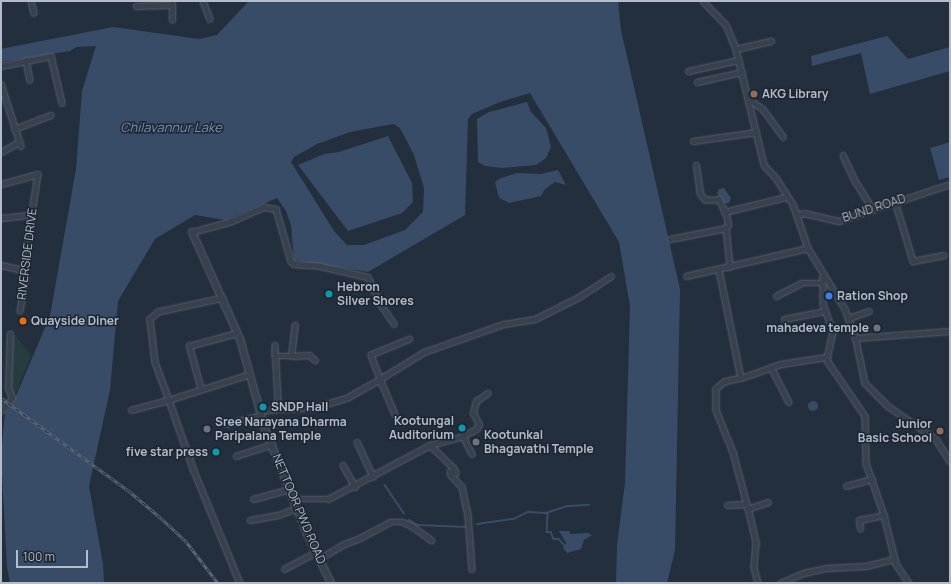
<!DOCTYPE html>
<style>
body{margin:0}
#map{position:relative;width:951px;height:584px;overflow:hidden;background:#242f3e;font-family:Manrope,sans-serif}
div>[style]{position:absolute}
[style*='--x']{left:calc(var(--x)*1px);top:calc(var(--y)*1px);width:calc(var(--w)*1px);rotate:calc(var(--a)*1deg)}
.green>*{inset:0;background:#263c3f}
.water>*{inset:0;background:#394c67}
.round{border-radius:50%}
.stream>*{height:1.5px;margin:-0.75px;padding:0 0.75px;transform-origin:0.75px;border-radius:0.75px;background:#394c67}
.roads{filter:drop-shadow(0 0 1px #565f6c) drop-shadow(0 0 1px #565f6c)}
.minor>*{height:4.5px;margin:-2.25px;padding:0 2.25px;transform-origin:2.25px;border-radius:2.25px;background:#38414e}
.tertiary>*{height:6px;margin:-3px;padding:0 3px;transform-origin:3px;border-radius:3px;background:#38414e}
.rail>*{height:3px;margin-top:-1.5px;transform-origin:0;background:repeating-linear-gradient(90deg,#1d2633 0 4.5px,#5a6575 0 9px);box-sizing:border-box;border-block:1px solid #5a6575}
.dots>*{width:11px;height:11px;translate:-50% -50%;box-sizing:border-box;border:2px solid #1d2633;border-radius:50%}
span{translate:-50% -50%;white-space:nowrap;text-align:center;line-height:1.15;-webkit-text-stroke:3px #1d2633;paint-order:stroke}
.poi-label{font-size:12px;color:#b4bcc9;font-weight:700}
.left{translate:0 -50%;text-align:left}
.right{translate:-100% -50%;text-align:right}
.street-label{font-size:12px;color:#b4bcc9}
.water-label{font-size:13px;color:#7c92b1;font-style:italic}
.frame{position:absolute;inset:0;border:2px solid #b4bcc9;pointer-events:none}
.scale{position:absolute;left:16px;top:550px;width:72px;height:18px;box-sizing:border-box;border:2px solid #b4bcc9;border-top:0;padding-left:5px;font-size:12px;line-height:14px;white-space:nowrap;color:#b4bcc9;-webkit-text-stroke:3px #1d2633;paint-order:stroke}
</style>
<div id="map">
<div class="green">
<i style="clip-path:polygon(15px 335px,31px 355px,14px 398px,11px 387px,12px 337px)"></i>
</div>
<div class="water">
<i style="clip-path:polygon(evenodd,249px 1px,618px 1px,621px 30px,680px 289px,675px 550px,667px 583px,616px 583px,617px 545px,625px 483px,630px 306px,619px 242px,530px 93px,500px 102px,472px 114px,468px 119px,465px 215px,368px 272px,294px 260px,291px 225px,286px 211px,277px 198px,225px 220px,195px 215px,155px 239px,118px 301px,110px 390px,89px 486px,103px 564px,104px 583px,10px 583px,7px 567px,1px 456px,5px 413px,13px 403px,50px 316px,76px 169px,82px 91px,96px 46px,76px 47px,70px 51px,1px 62px,1px 49px,113px 27px,199px 39px,217px 35px,249px 1px,393px 124px,400px 128px,414px 155px,424px 188px,423px 212px,405px 230px,364px 245px,347px 245px,334px 231px,291px 162px,294px 157px,317px 144px,350px 132px,393px 124px)"></i>
<i style="clip-path:polygon(887px 36px,908px 59px,950px 47px,950px 71px,870px 94px,861px 53px,812px 66px,811px 56px)"></i>
<i style="clip-path:polygon(527px 102px,531px 112px,546px 128px,549px 139px,551px 147px,546px 158px,536px 165px,502px 168px,485px 166px,478px 162px,477px 119px,489px 112px)"></i>
<i style="clip-path:polygon(388px 136px,412px 183px,413px 202px,402px 213px,348px 231px,298px 165px,324px 154px,339px 152px)"></i>
<i style="clip-path:polygon(950px 142px,950px 177px,939px 180px,930px 148px)"></i>
<i style="clip-path:polygon(558px 170px,566px 185px,555px 182px,545px 189px,541px 196px,509px 203px,499px 198px,495px 182px,501px 178px,517px 173px,541px 174px)"></i>
<i style="clip-path:polygon(724px 188px,731px 198px,729px 203px,722px 203px,717px 193px,719px 189px)"></i>
<i class="round" style="left:808px;top:401px;width:10px;height:10px"></i>
<i style="clip-path:polygon(559px 531px,569px 531px,570px 534px,588px 533px,592px 535px,584px 540px,581px 549px,567px 553px,563px 548px,566px 543px)"></i>
</div>
<div class="stream">
<i style="--x:385;--y:485;--w:34;--a:56"></i>
<i style="--x:546;--y:513;--w:23;--a:-18"></i>
<i style="--x:568;--y:506;--w:21;--a:-3"></i>
<i style="--x:409;--y:520;--w:10;--a:29"></i>
<i style="--x:418;--y:525;--w:48;--a:2.4"></i>
<i style="--x:477;--y:524;--w:37;--a:-8"></i>
<i style="--x:514;--y:519;--w:16;--a:-27"></i>
<i style="--x:528;--y:512;--w:18;--a:3"></i>
<i style="--x:546;--y:513;--w:2;--a:27"></i>
<i style="--x:548;--y:514;--w:18;--a:93"></i>
<i style="--x:547;--y:532;--w:4;--a:0"></i>
<i style="--x:551;--y:532;--w:8;--a:67"></i>
<i style="--x:554;--y:539;--w:5;--a:0"></i>
<i style="--x:559;--y:539;--w:11;--a:49"></i>
</div>
<div class="roads">
<div class="minor">
<i style="--x:31;--y:1;--w:12;--a:76"></i>
<i style="--x:203;--y:1;--w:19;--a:69"></i>
<i style="--x:703;--y:1;--w:33;--a:46"></i>
<i style="--x:726;--y:25;--w:26;--a:67"></i>
<i style="--x:736;--y:49;--w:119;--a:76.4"></i>
<i style="--x:764;--y:165;--w:18;--a:47"></i>
<i style="--x:776;--y:178;--w:31;--a:57"></i>
<i style="--x:793;--y:204;--w:46;--a:71.2"></i>
<i style="--x:808;--y:248;--w:71;--a:58.8"></i>
<i style="--x:845;--y:309;--w:33;--a:70"></i>
<i style="--x:856;--y:340;--w:44;--a:78.2"></i>
<i style="--x:865;--y:383;--w:33;--a:45"></i>
<i style="--x:888;--y:406;--w:58;--a:34.5"></i>
<i style="--x:936;--y:439;--w:26;--a:58"></i>
<i style="--x:136;--y:6;--w:36;--a:-2"></i>
<i style="--x:172;--y:20;--w:19;--a:-90"></i>
<i style="--x:736;--y:49;--w:36;--a:-13"></i>
<i style="--x:26;--y:60;--w:20;--a:79"></i>
<i style="--x:1;--y:66;--w:51;--a:-11.3"></i>
<i style="--x:51;--y:56;--w:48;--a:76.8"></i>
<i style="--x:688;--y:71;--w:52;--a:-12.2"></i>
<i style="--x:697;--y:82;--w:46;--a:-12.5"></i>
<i style="--x:1;--y:84;--w:65;--a:72.1"></i>
<i style="--x:749;--y:99;--w:17;--a:36"></i>
<i style="--x:763;--y:109;--w:34;--a:54"></i>
<i style="--x:14;--y:129;--w:39;--a:-21"></i>
<i style="--x:693;--y:141;--w:64;--a:-8.1"></i>
<i style="--x:1;--y:152;--w:21;--a:-29"></i>
<i style="--x:843;--y:155;--w:26;--a:65"></i>
<i style="--x:854;--y:179;--w:36;--a:58"></i>
<i style="--x:1;--y:184;--w:38;--a:-15"></i>
<i style="--x:38;--y:174;--w:97;--a:98.9"></i>
<i style="--x:23;--y:270;--w:8;--a:67"></i>
<i style="--x:26;--y:277;--w:34;--a:100"></i>
<i style="--x:895;--y:201;--w:63;--a:73.3"></i>
<i style="--x:913;--y:261;--w:31;--a:-11"></i>
<i style="--x:724;--y:212;--w:64;--a:-13.6"></i>
<i style="--x:797;--y:215;--w:7;--a:-16"></i>
<i style="--x:804;--y:213;--w:36;--a:13"></i>
<i style="--x:839;--y:221;--w:117;--a:-18.4"></i>
<i style="--x:1;--y:218;--w:30;--a:-6"></i>
<i style="--x:726;--y:228;--w:39;--a:84"></i>
<i style="--x:192;--y:232;--w:41;--a:-15.4"></i>
<i style="--x:232;--y:221;--w:35;--a:-24"></i>
<i style="--x:264;--y:207;--w:12;--a:9"></i>
<i style="--x:276;--y:209;--w:54;--a:73.9"></i>
<i style="--x:291;--y:261;--w:4;--a:45"></i>
<i style="--x:294;--y:264;--w:26;--a:4"></i>
<i style="--x:320;--y:266;--w:49;--a:12.9"></i>
<i style="--x:368;--y:277;--w:29;--a:65"></i>
<i style="--x:380;--y:303;--w:25;--a:56"></i>
<i style="--x:670;--y:239;--w:57;--a:-11.1"></i>
<i style="--x:726;--y:228;--w:4;--a:-56"></i>
<i style="--x:728;--y:225;--w:10;--a:-101"></i>
<i style="--x:726;--y:215;--w:17;--a:-115"></i>
<i style="--x:719;--y:200;--w:14;--a:180"></i>
<i style="--x:705;--y:200;--w:8;--a:-130"></i>
<i style="--x:700;--y:194;--w:29;--a:-98"></i>
<i style="--x:1;--y:265;--w:23;--a:13"></i>
<i style="--x:719;--y:270;--w:110;--a:78.5"></i>
<i style="--x:741;--y:378;--w:17;--a:167"></i>
<i style="--x:724;--y:382;--w:11;--a:139"></i>
<i style="--x:716;--y:389;--w:21;--a:90"></i>
<i style="--x:716;--y:410;--w:45;--a:68"></i>
<i style="--x:733;--y:452;--w:66;--a:75.1"></i>
<i style="--x:750;--y:516;--w:28;--a:77"></i>
<i style="--x:756;--y:543;--w:24;--a:95"></i>
<i style="--x:754;--y:567;--w:16;--a:76"></i>
<i style="--x:686;--y:276;--w:125;--a:-12.9"></i>
<i style="--x:823;--y:277;--w:27;--a:90"></i>
<i style="--x:823;--y:304;--w:30;--a:70"></i>
<i style="--x:833;--y:332;--w:26;--a:103"></i>
<i style="--x:827;--y:357;--w:5;--a:79"></i>
<i style="--x:828;--y:362;--w:65;--a:55.6"></i>
<i style="--x:865;--y:416;--w:47;--a:88.8"></i>
<i style="--x:866;--y:463;--w:55;--a:70.9"></i>
<i style="--x:884;--y:515;--w:50;--a:76.2"></i>
<i style="--x:896;--y:564;--w:23;--a:56"></i>
<i style="--x:776;--y:296;--w:28;--a:-27"></i>
<i style="--x:801;--y:283;--w:22;--a:0"></i>
<i style="--x:223;--y:298;--w:66;--a:167.8"></i>
<i style="--x:158;--y:312;--w:11;--a:139"></i>
<i style="--x:150;--y:319;--w:43;--a:83.4"></i>
<i style="--x:155;--y:362;--w:40;--a:69.8"></i>
<i style="--x:169;--y:400;--w:85;--a:-17.8"></i>
<i style="--x:849;--y:318;--w:21;--a:-19"></i>
<i style="--x:784;--y:319;--w:42;--a:-11"></i>
<i style="--x:855;--y:338;--w:95;--a:-4.2"></i>
<i style="--x:410;--y:339;--w:42;--a:157.7"></i>
<i style="--x:371;--y:355;--w:26;--a:69"></i>
<i style="--x:380;--y:379;--w:52;--a:-31.5"></i>
<i style="--x:424;--y:352;--w:85;--a:-19.3"></i>
<i style="--x:504;--y:324;--w:31;--a:-9"></i>
<i style="--x:535;--y:319;--w:49;--a:-26.6"></i>
<i style="--x:579;--y:297;--w:38;--a:-33"></i>
<i style="--x:275;--y:345;--w:11;--a:90"></i>
<i style="--x:291;--y:356;--w:18;--a:-3"></i>
<i style="--x:309;--y:355;--w:8;--a:40"></i>
<i style="--x:771;--y:367;--w:39;--a:63"></i>
<i style="--x:741;--y:378;--w:42;--a:-19.3"></i>
<i style="--x:781;--y:364;--w:47;--a:-8.7"></i>
<i style="--x:201;--y:390;--w:46;--a:-105.3"></i>
<i style="--x:189;--y:346;--w:50;--a:-15.2"></i>
<i style="--x:278;--y:409;--w:35;--a:-2"></i>
<i style="--x:313;--y:408;--w:37;--a:-17"></i>
<i style="--x:348;--y:397;--w:37;--a:-29"></i>
<i style="--x:380;--y:379;--w:38;--a:67"></i>
<i style="--x:131;--y:410;--w:39;--a:-15"></i>
<i style="--x:169;--y:400;--w:75;--a:70.6"></i>
<i style="--x:194;--y:471;--w:121;--a:67.7"></i>
<i style="--x:1;--y:411;--w:17;--a:-50"></i>
<i style="--x:12;--y:398;--w:11;--a:-112"></i>
<i style="--x:8;--y:388;--w:54;--a:-87.9"></i>
<i style="--x:260;--y:411;--w:18;--a:-6"></i>
<i style="--x:278;--y:409;--w:53;--a:-93.2"></i>
<i style="--x:275;--y:356;--w:16;--a:0"></i>
<i style="--x:291;--y:356;--w:31;--a:-83"></i>
<i style="--x:226;--y:424;--w:36;--a:-14"></i>
<i style="--x:463;--y:436;--w:20;--a:63"></i>
<i style="--x:357;--y:442;--w:38;--a:65"></i>
<i style="--x:430;--y:445;--w:33;--a:44"></i>
<i style="--x:454;--y:468;--w:5;--a:68"></i>
<i style="--x:456;--y:473;--w:6;--a:-171"></i>
<i style="--x:450;--y:472;--w:3;--a:72"></i>
<i style="--x:451;--y:475;--w:16;--a:47"></i>
<i style="--x:462;--y:487;--w:30;--a:78"></i>
<i style="--x:468;--y:516;--w:53;--a:85.7"></i>
<i style="--x:236;--y:456;--w:38;--a:-18"></i>
<i style="--x:343;--y:465;--w:25;--a:61"></i>
<i style="--x:846;--y:486;--w:27;--a:-15"></i>
<i style="--x:253;--y:499;--w:38;--a:-15"></i>
<i style="--x:293;--y:499;--w:35;--a:0"></i>
<i style="--x:328;--y:499;--w:115;--a:-27.9"></i>
<i style="--x:430;--y:445;--w:34;--a:-15"></i>
<i style="--x:463;--y:436;--w:15;--a:-28"></i>
<i style="--x:476;--y:429;--w:5;--a:-53"></i>
<i style="--x:479;--y:425;--w:13;--a:-117"></i>
<i style="--x:473;--y:413;--w:12;--a:-76"></i>
<i style="--x:476;--y:401;--w:14;--a:-34"></i>
<i style="--x:727;--y:505;--w:19;--a:-3"></i>
<i style="--x:748;--y:509;--w:21;--a:-19"></i>
<i style="--x:250;--y:520;--w:28;--a:-10"></i>
<i style="--x:278;--y:515;--w:20;--a:-20"></i>
<i style="--x:860;--y:529;--w:9;--a:-96"></i>
<i style="--x:859;--y:520;--w:25;--a:-11"></i>
<i style="--x:319;--y:559;--w:29;--a:-31"></i>
<i style="--x:344;--y:544;--w:15;--a:-20"></i>
<i style="--x:358;--y:539;--w:36;--a:-28"></i>
<i style="--x:390;--y:522;--w:13;--a:0"></i>
<i style="--x:403;--y:522;--w:10;--a:24"></i>
<i style="--x:412;--y:526;--w:24;--a:36"></i>
<i style="--x:284;--y:569;--w:36;--a:-28"></i>
<i style="--x:780;--y:583;--w:25;--a:-23"></i>
<i style="--x:803;--y:573;--w:24;--a:-12"></i>
<i style="--x:826;--y:568;--w:40;--a:-2.9"></i>
<i style="--x:866;--y:566;--w:29;--a:-14"></i>
</div>
<div class="tertiary">
<i style="--x:192;--y:232;--w:117;--a:65.8"></i>
<i style="--x:240;--y:339;--w:93;--a:74.5"></i>
<i style="--x:265;--y:429;--w:113;--a:68.2"></i>
<i style="--x:307;--y:534;--w:55;--a:63.9"></i>
</div>
</div>
<div class="rail">
<i style="--x:1;--y:398;--w:158;--a:36"></i>
<i style="--x:129;--y:491;--w:42;--a:40.2"></i>
<i style="--x:161;--y:518;--w:33;--a:43"></i>
<i style="--x:185;--y:540;--w:54;--a:52.5"></i>
</div>
<div class="dots">
<i style="left:754px;top:94px;background:#8d6e63"></i>
<i style="left:329px;top:294px;background:#0f9aa8"></i>
<i style="left:829px;top:296px;background:#3f7fe0"></i>
<i style="left:23px;top:321px;background:#e8710a"></i>
<i style="left:877px;top:328px;background:#6b7280"></i>
<i style="left:263px;top:407px;background:#0f9aa8"></i>
<i style="left:462px;top:428px;background:#0f9aa8"></i>
<i style="left:207px;top:429px;background:#6b7280"></i>
<i style="left:940px;top:431px;background:#8d6e63"></i>
<i style="left:476px;top:442px;background:#6b7280"></i>
<i style="left:216px;top:452px;background:#0f9aa8"></i>
</div>
<div class="poi-label">
<span class="left" style="left:762px;top:94px">AKG Library</span>
<span class="left" style="left:337px;top:294px">Hebron<br>Silver Shores</span>
<span class="left" style="left:837px;top:296px">Ration Shop</span>
<span class="left" style="left:31px;top:321px">Quayside Diner</span>
<span class="right" style="left:869px;top:328px">mahadeva temple</span>
<span class="left" style="left:271px;top:407px">SNDP Hall</span>
<span class="right" style="left:454px;top:428px">Kootungal<br>Auditorium</span>
<span class="left" style="left:215px;top:429px">Sree Narayana Dharma<br>Paripalana Temple</span>
<span class="right" style="left:932px;top:431px">Junior<br>Basic School</span>
<span class="left" style="left:484px;top:442px">Kootunkal<br>Bhagavathi Temple</span>
<span class="right" style="left:208px;top:452px">five star press</span>
</div>
<div class="street-label">
<span style="left:874px;top:208px;rotate:-18deg">BUND ROAD</span>
<span style="left:27px;top:254px;rotate:-83deg">RIVERSIDE DRIVE</span>
<span style="left:299px;top:509px;rotate:67deg">NETTOOR PWD ROAD</span>
</div>
<div class="water-label">
<span style="left:171px;top:127px">Chilavannur Lake</span>
</div>
<div class="frame"></div>
<div class="scale">100 m</div>
</div>
